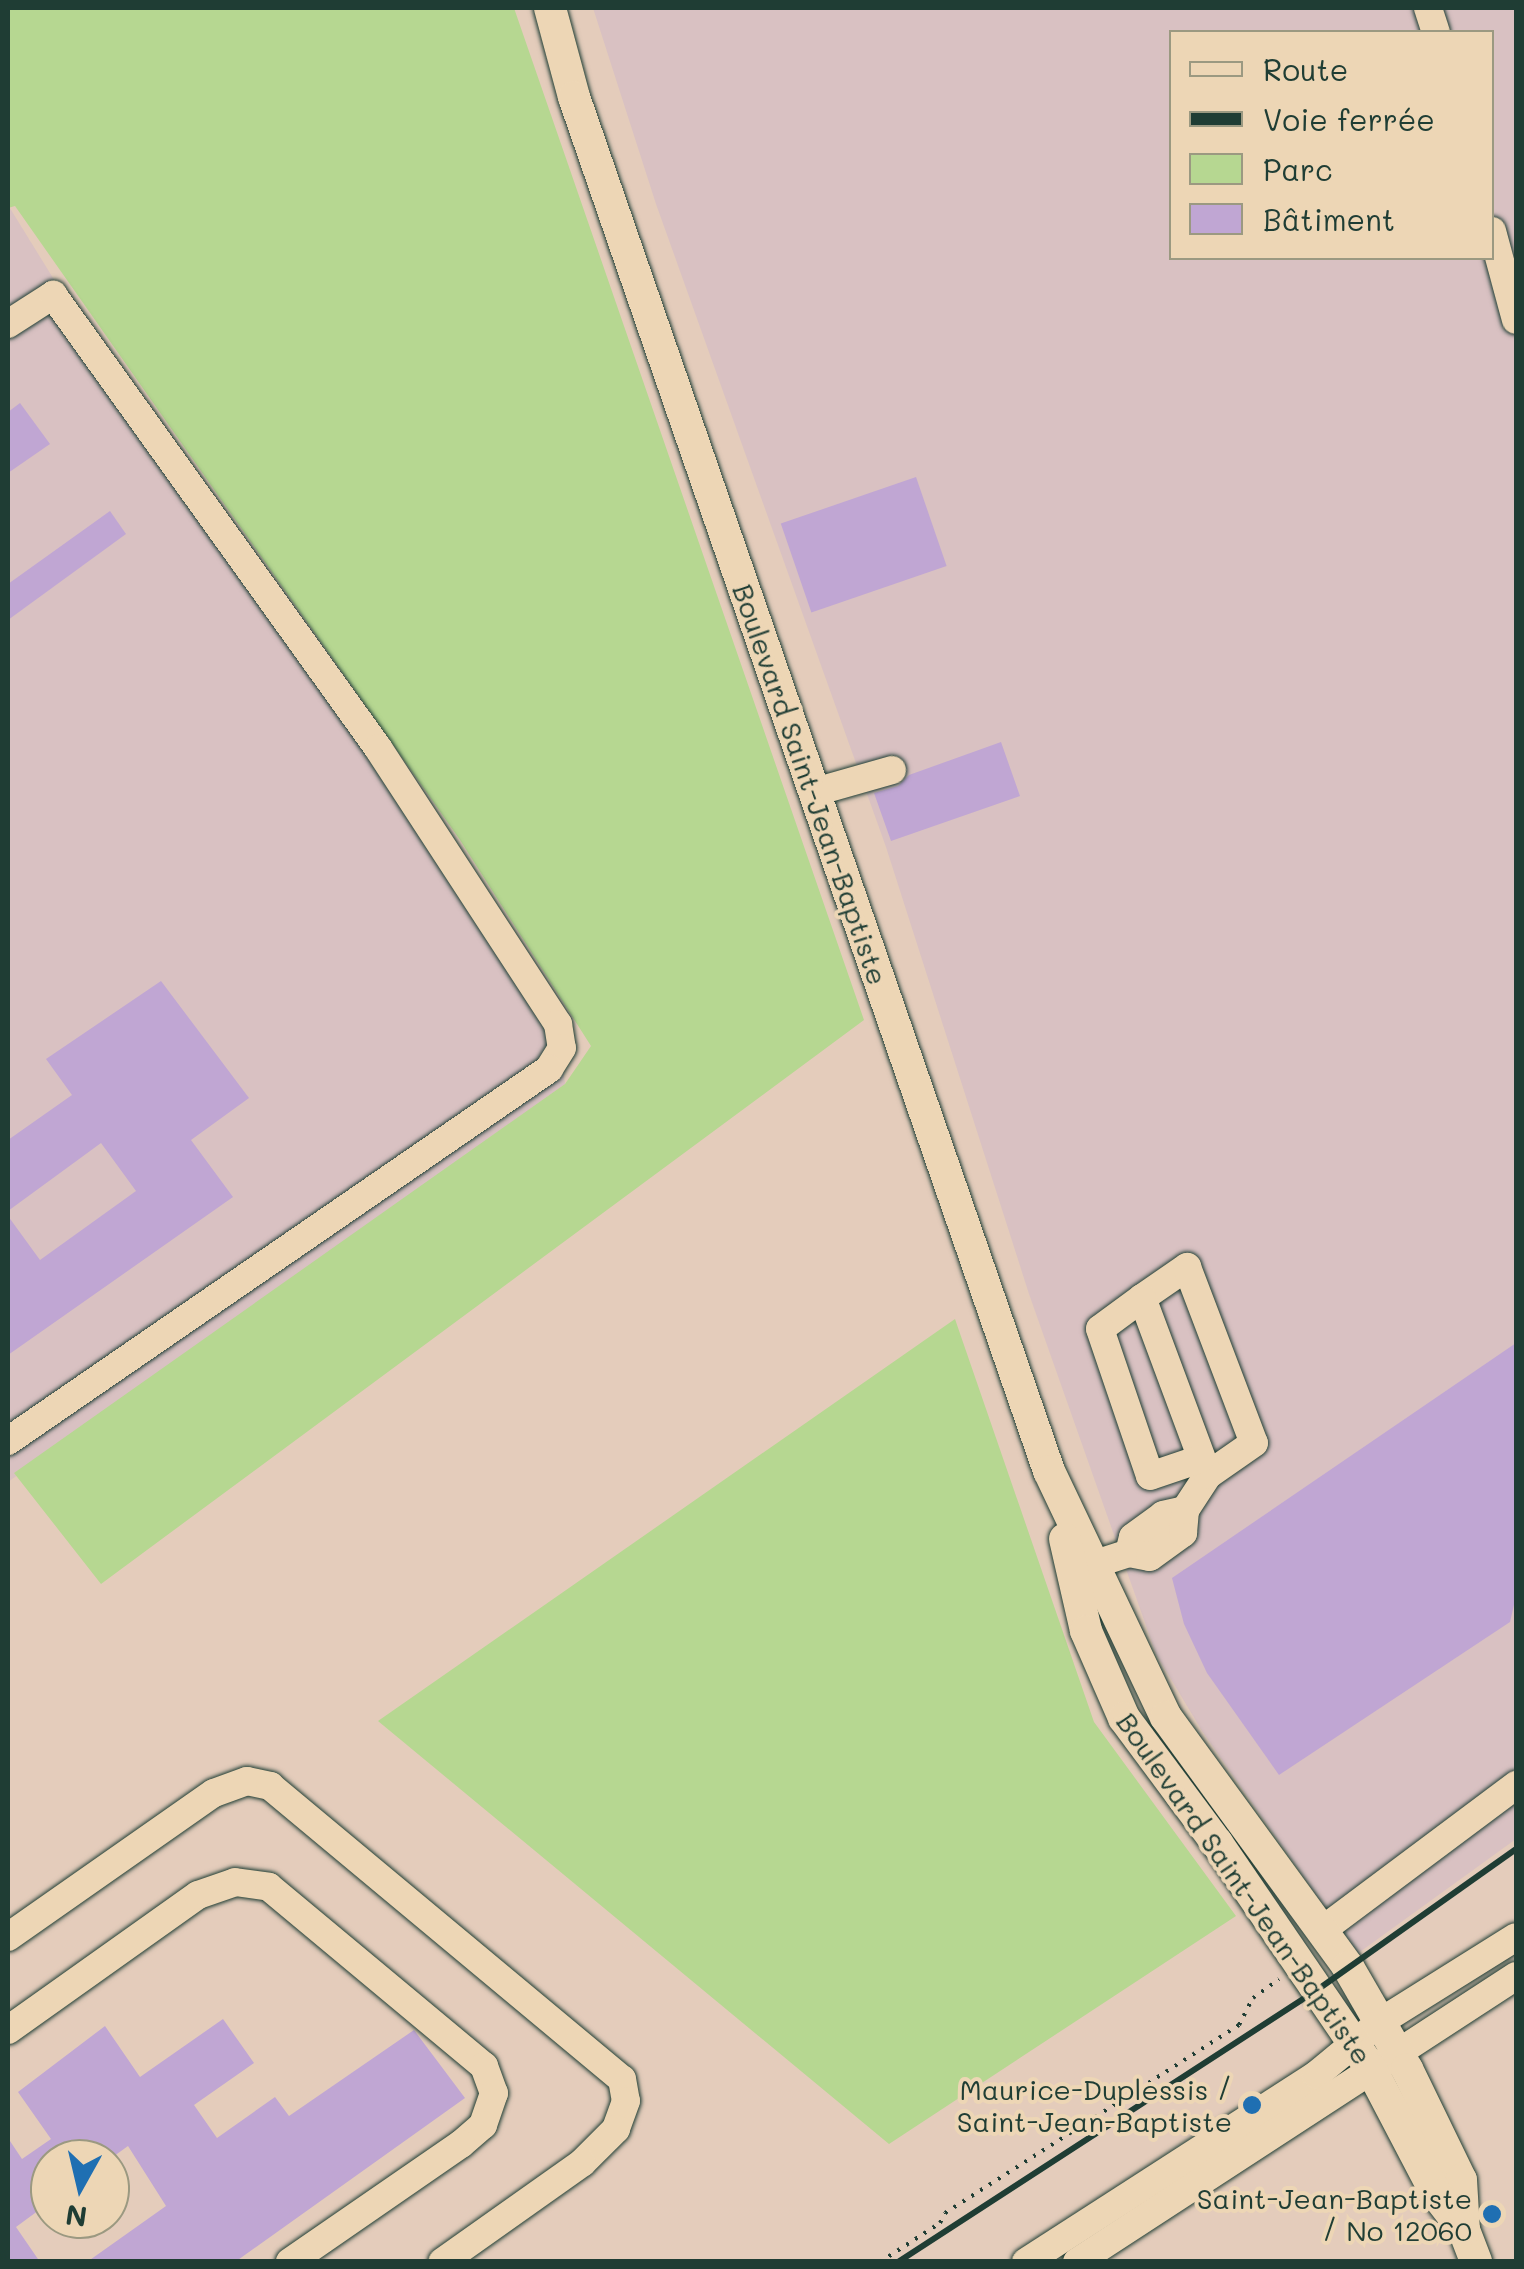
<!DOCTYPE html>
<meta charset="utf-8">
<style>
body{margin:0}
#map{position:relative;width:1524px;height:2269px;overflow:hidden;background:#e4ccbb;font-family:Mali,sans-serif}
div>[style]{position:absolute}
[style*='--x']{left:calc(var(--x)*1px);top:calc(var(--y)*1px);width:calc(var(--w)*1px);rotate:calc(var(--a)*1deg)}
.built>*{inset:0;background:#d9c1c2}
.green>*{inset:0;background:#b6d791}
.building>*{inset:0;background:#c0a6d3;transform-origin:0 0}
.path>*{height:4px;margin-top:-2px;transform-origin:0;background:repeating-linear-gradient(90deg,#1f3d34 0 2.5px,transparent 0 10.5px)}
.roads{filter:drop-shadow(0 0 2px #1f3d34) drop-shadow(0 0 2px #1f3d34)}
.minor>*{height:28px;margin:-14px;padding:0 14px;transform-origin:14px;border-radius:14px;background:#edd6b5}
.major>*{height:32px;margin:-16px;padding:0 16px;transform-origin:16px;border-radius:16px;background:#edd6b5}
.rail>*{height:6px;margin:-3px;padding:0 3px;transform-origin:3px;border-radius:3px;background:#1f3d34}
.dots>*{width:28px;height:28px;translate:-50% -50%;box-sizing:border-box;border:5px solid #edd6b5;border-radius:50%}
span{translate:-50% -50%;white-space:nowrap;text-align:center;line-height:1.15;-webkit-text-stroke:8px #edd6b5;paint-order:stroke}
.street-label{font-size:28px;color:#1f3d34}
.poi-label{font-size:28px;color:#1f3d34}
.right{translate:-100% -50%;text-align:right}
.frame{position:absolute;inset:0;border:10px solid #1f3d34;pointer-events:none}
.legend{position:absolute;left:1169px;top:30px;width:325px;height:230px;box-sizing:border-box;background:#edd6b5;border:2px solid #9b9981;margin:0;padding:12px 18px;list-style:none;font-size:30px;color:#1f3d34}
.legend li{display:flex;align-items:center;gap:20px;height:50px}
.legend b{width:50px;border:2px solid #9b9981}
.north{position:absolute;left:30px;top:2139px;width:100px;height:100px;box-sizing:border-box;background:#edd6b5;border:2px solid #9b9981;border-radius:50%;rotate:188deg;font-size:28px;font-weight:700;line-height:40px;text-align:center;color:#1f3d34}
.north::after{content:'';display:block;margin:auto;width:35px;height:45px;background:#1f6fb2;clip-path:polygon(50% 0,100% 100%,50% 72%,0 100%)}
</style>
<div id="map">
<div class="built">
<i style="clip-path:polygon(evenodd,593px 8px,1516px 8px,1516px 1839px,1357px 1954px,1202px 1731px,1156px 1654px,1029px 1294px,886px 847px,656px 204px,593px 8px,1172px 32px,1492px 32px,1492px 258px,1172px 258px,1172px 32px)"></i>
<i style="clip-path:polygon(8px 205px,148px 432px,558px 1024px,565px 1084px,8px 1482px)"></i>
</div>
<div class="green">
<i style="clip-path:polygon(8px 8px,514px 8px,864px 1020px,101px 1584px,14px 1473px,565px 1084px,591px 1046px,460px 840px,15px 206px,8px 208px)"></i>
<i style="clip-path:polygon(955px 1319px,1094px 1722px,1236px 1916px,889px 2144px,378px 1721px)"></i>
</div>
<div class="building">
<i style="clip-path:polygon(20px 403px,50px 444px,8px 473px,8px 412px)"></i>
<i style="left:916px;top:477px;width:94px;height:143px;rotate:71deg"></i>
<i style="clip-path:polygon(110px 511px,126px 534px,8px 620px,8px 584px)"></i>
<i style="clip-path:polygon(1001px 742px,1020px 796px,891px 841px,874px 793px,898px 786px,909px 775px)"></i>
<i style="clip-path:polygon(161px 981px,249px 1098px,191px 1140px,233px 1197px,8px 1355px,8px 1216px,40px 1260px,136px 1191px,101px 1143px,8px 1211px,8px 1140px,72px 1095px,46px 1059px)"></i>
<i style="clip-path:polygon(1516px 1343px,1516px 1596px,1510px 1622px,1279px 1775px,1207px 1673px,1184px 1624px,1172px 1578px)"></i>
<i style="clip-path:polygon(223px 2019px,254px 2063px,194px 2105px,217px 2138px,275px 2097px,289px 2116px,414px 2030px,465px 2098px,235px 2262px,87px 2262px,166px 2206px,128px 2146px,110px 2159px,50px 2159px,50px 2202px,16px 2227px,40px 2262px,8px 2262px,8px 2138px,22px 2159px,51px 2139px,18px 2092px,105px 2026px,140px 2077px)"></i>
</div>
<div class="path">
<i style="--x:880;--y:2262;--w:72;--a:-33"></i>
<i style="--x:940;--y:2223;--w:11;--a:-63"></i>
<i style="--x:945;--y:2213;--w:349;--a:-32.6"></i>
<i style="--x:1239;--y:2025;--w:30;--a:-63"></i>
<i style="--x:1253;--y:1998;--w:32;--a:-36"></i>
</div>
<div class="roads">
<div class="minor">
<i style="--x:1428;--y:8;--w:25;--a:72"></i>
<i style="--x:1492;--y:231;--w:92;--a:74.9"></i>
<i style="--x:8;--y:324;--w:54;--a:-32.8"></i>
<i style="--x:53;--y:295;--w:558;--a:54.34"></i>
<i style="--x:378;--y:748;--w:330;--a:56.9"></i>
<i style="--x:558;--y:1024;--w:24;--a:81"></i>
<i style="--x:562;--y:1048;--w:25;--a:122"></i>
<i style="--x:549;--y:1069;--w:657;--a:145.49"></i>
<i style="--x:815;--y:792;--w:80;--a:-15.9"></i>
<i style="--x:1142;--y:1298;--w:55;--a:-34.6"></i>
<i style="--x:1187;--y:1267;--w:188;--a:69.2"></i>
<i style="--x:1254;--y:1443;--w:56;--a:145.2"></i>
<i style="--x:1129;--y:1553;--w:16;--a:-76"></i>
<i style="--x:1133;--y:1537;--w:37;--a:-36"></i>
<i style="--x:1163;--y:1515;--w:23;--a:-13"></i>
<i style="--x:1092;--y:1565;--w:39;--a:-18"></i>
<i style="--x:1129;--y:1553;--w:21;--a:11"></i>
<i style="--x:1150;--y:1557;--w:41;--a:-36"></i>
<i style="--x:1183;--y:1533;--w:23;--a:-85"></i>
<i style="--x:1185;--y:1510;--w:42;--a:-56.7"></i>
<i style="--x:1208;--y:1475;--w:189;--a:-110.4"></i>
<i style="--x:1142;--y:1298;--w:52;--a:143.6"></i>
<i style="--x:1100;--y:1329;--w:155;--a:71.2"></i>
<i style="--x:1150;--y:1476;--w:53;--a:-18.8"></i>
<i style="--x:1321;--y:1931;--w:244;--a:-36.8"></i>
<i style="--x:8;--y:1937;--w:251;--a:-35"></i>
<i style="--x:214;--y:1793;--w:35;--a:-20"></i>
<i style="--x:247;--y:1781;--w:24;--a:12"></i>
<i style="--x:270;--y:1786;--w:458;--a:39.8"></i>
<i style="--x:622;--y:2079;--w:22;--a:80"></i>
<i style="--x:626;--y:2101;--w:30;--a:110"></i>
<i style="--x:616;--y:2129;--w:48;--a:135"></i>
<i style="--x:582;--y:2163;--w:171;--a:144.7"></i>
<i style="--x:8;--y:2030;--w:233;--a:-35.4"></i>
<i style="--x:198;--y:1895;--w:39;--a:-19"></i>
<i style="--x:235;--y:1882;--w:34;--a:8"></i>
<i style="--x:269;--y:1887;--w:280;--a:39.8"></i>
<i style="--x:484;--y:2066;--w:29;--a:70"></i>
<i style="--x:494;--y:2093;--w:34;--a:109"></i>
<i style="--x:483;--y:2125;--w:29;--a:139"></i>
<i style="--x:461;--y:2144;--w:208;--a:145.4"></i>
<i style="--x:1026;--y:2262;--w:345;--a:-32.8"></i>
<i style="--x:1316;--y:2075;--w:83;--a:-39.6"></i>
<i style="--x:1380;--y:2022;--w:160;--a:-32"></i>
<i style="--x:1077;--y:2262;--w:524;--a:-33.08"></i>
</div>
<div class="major">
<i style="--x:550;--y:8;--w:92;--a:74.9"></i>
<i style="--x:574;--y:97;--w:1454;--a:70.93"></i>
<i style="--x:1049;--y:1471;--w:272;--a:64.6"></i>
<i style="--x:1166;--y:1717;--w:309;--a:53.9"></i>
<i style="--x:1348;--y:1967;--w:118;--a:60"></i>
<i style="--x:1407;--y:2069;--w:123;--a:64.1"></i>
<i style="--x:1461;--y:2180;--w:50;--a:86.6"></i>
<i style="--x:1464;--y:2230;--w:34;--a:69"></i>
<i style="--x:1065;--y:1539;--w:94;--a:77.1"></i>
<i style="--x:1086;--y:1631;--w:95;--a:66.4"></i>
<i style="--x:1124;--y:1718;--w:156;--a:53.4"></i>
<i style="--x:1217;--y:1843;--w:273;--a:55.7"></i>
<i style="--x:1371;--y:2069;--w:142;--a:62.4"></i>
<i style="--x:1437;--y:2195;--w:44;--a:52.4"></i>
</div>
</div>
<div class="rail">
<i style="--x:898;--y:2262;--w:500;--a:-33"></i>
<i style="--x:1317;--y:1990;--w:244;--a:-35.3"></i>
</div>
<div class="dots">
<i style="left:1252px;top:2105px;background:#1f6fb2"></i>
<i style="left:1492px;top:2214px;background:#1f6fb2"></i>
</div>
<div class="street-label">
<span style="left:811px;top:784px;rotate:71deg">Boulevard Saint-Jean-Baptiste</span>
<span style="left:1245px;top:1888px;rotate:55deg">Boulevard Saint-Jean-Baptiste</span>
</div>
<div class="poi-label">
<span class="right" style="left:1232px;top:2105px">Maurice-Duplessis /<br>Saint-Jean-Baptiste</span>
<span class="right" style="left:1472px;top:2214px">Saint-Jean-Baptiste<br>/ No 12060</span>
</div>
<div class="frame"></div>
<ul class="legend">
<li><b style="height:12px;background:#edd6b5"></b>Route</li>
<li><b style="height:12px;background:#1f3d34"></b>Voie ferrée</li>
<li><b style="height:28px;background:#b6d791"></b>Parc</li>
<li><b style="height:28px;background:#c0a6d3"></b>Bâtiment</li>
</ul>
<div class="north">N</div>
</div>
